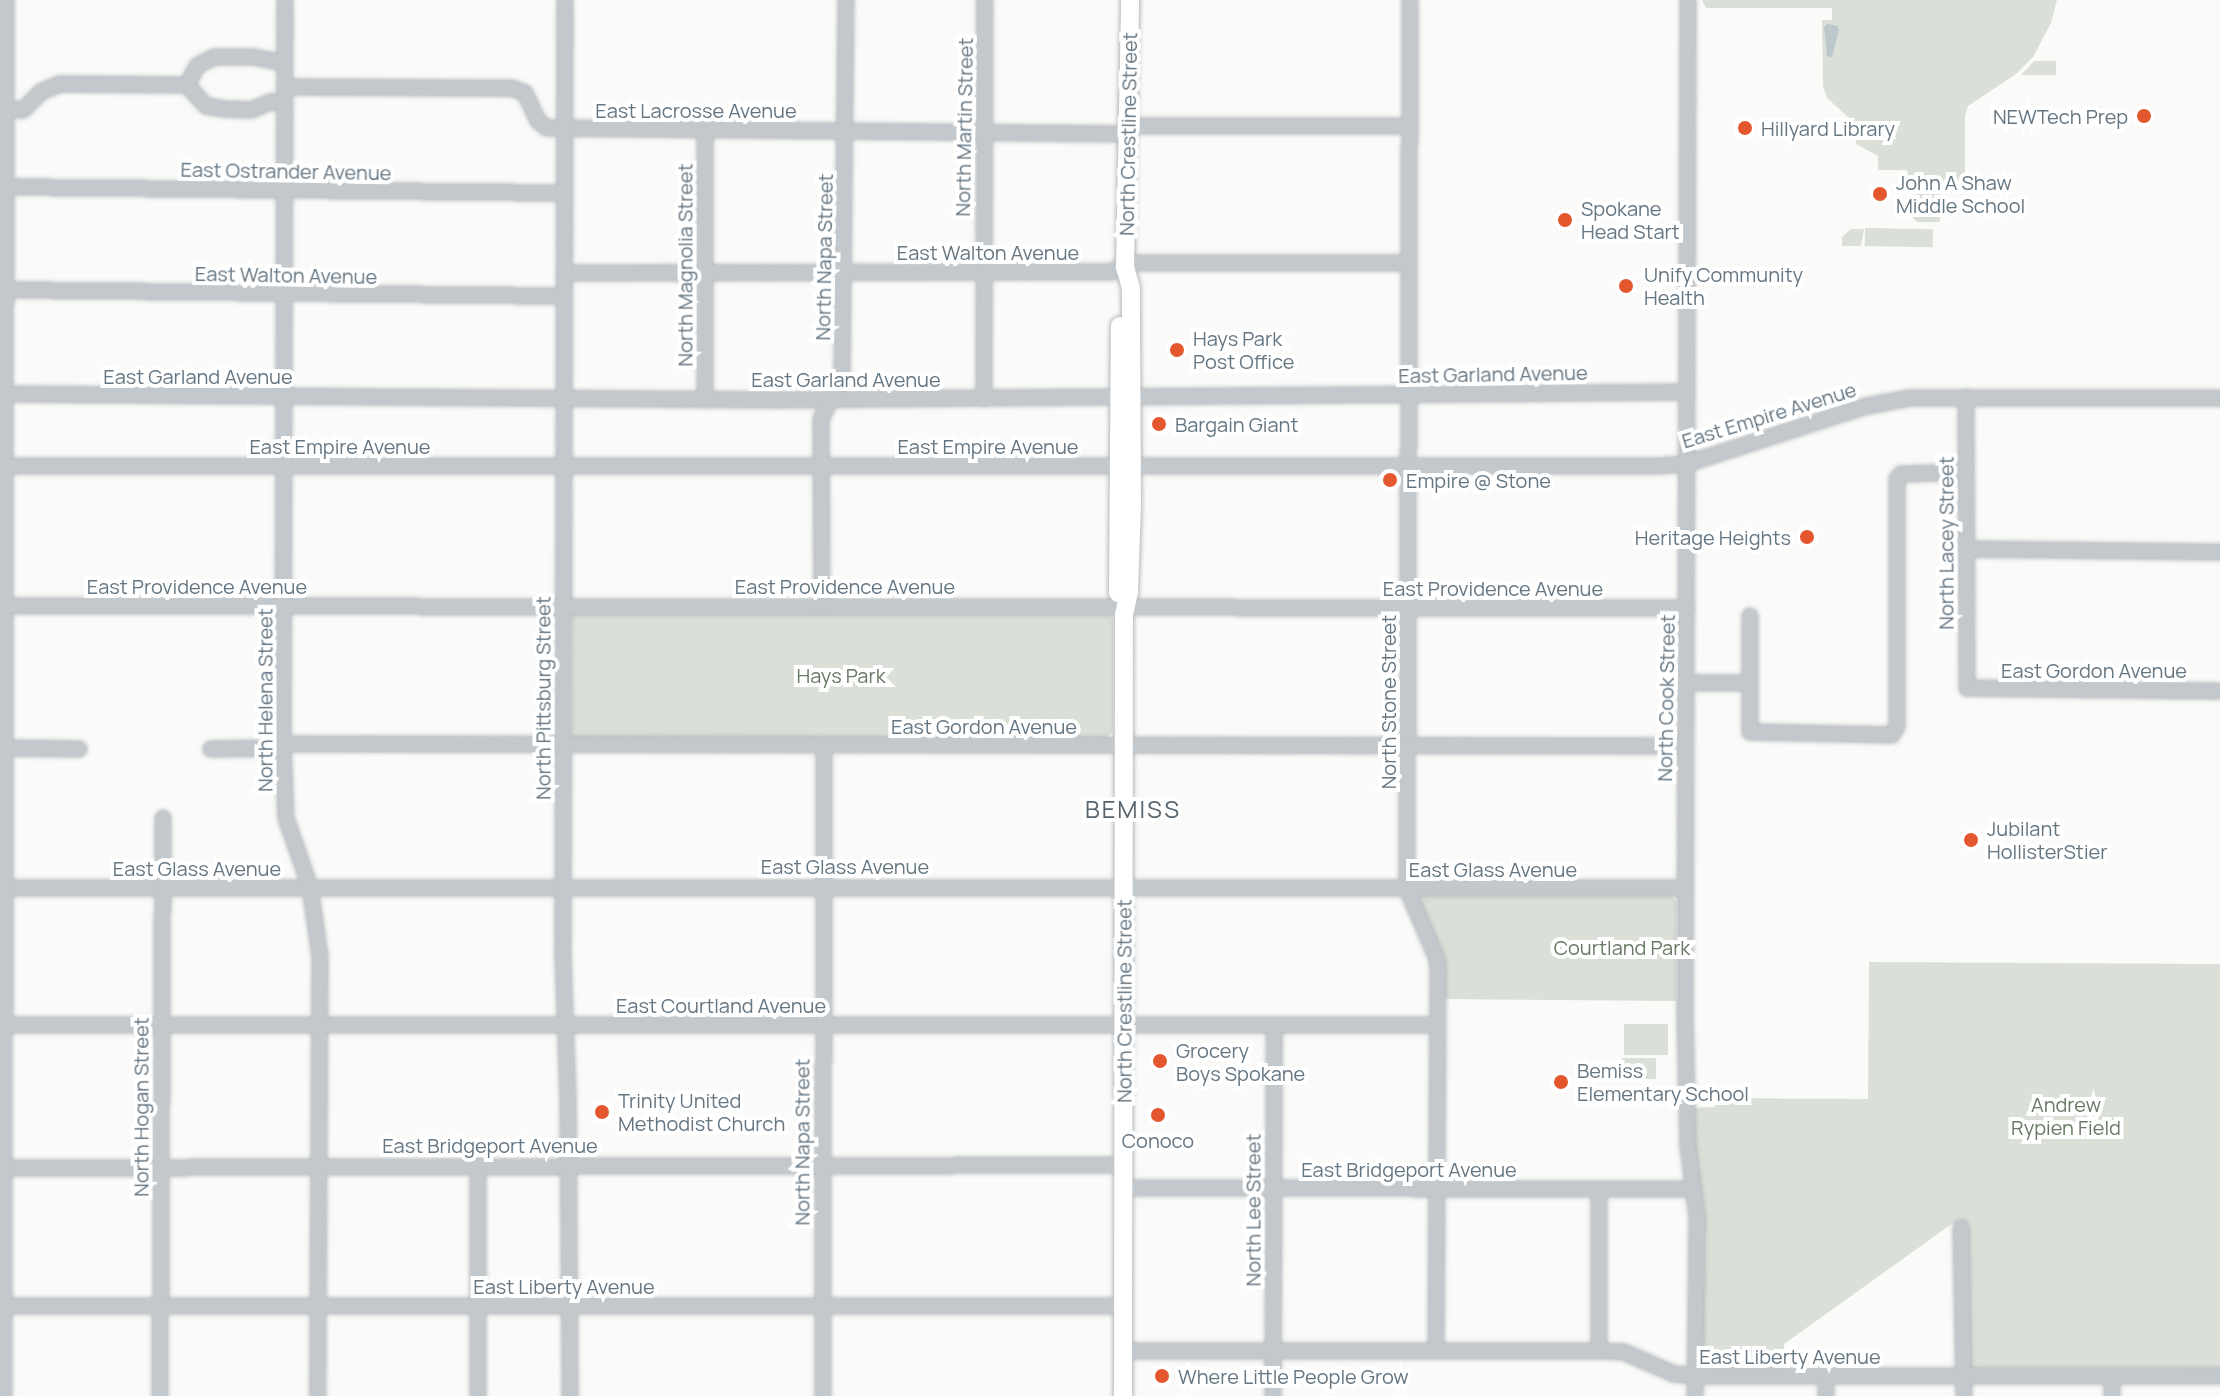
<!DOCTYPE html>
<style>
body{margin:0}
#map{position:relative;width:2220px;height:1396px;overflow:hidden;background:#fafaf8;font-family:Manrope,sans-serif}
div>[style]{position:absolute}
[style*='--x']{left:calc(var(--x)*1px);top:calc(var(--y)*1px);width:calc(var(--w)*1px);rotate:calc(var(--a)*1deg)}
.green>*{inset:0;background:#dadfd7;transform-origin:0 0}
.water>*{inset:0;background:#bbc7cb}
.roads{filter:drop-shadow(0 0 2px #b5babe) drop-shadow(0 0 2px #b5babe)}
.minor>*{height:14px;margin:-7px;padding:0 7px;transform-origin:7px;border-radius:7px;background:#c3c8cc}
.major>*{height:18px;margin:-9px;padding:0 9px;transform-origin:9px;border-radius:9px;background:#fff}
.dots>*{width:22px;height:22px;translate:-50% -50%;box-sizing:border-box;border:4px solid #fff;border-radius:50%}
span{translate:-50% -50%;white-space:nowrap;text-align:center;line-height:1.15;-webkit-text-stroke:8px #fff;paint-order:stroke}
.street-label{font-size:20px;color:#657683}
.poi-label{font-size:20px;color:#657683}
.right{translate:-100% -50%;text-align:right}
.left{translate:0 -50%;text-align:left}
.park-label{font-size:20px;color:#687a64}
.quarter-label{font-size:24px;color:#57646e;letter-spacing:2px}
</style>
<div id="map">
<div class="green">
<i style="clip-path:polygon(1702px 0,2057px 0,2051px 23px,2033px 57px,2016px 74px,1968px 106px,1965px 116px,1965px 190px,1907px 190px,1907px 170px,1878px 170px,1878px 156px,1856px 144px,1856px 124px,1827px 98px,1823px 86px,1822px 20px,1832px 20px,1832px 8px,1706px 8px)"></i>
<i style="clip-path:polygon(2034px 61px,2056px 61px,2056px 75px,2021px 75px)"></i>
<i style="clip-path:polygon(1916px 194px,1940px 194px,1940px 222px,1917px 222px,1907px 211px,1907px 203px)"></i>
<i style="left:1865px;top:228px;width:68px;height:18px;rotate:1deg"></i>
<i style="clip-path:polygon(1851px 229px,1864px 229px,1861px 246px,1842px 246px,1842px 237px)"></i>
<i style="clip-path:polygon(572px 614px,1109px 614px,1113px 619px,1113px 731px,1105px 739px,572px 738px)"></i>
<i style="clip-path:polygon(1427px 891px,1670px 894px,1676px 901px,1676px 1001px,1442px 999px,1418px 899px)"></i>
<i style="clip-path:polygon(1869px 962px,2220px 964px,2220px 1369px,1957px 1368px,1957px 1229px,1953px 1223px,1784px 1344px,1784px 1369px,1711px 1369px,1704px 1365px,1691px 1108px,1715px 1107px,1715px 1098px,1868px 1099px)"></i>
<i style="left:1624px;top:1024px;width:44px;height:31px"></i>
<i style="left:1622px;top:1058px;width:34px;height:21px"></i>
</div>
<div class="water">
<i style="clip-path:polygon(1827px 24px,1838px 26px,1839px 30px,1832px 57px,1827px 56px,1824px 27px)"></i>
</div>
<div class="roads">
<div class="minor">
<i style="--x:285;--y:0;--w:744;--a:90.15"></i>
<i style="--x:283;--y:744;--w:74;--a:87.7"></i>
<i style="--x:286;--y:818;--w:73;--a:70.8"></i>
<i style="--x:310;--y:887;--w:70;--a:81.8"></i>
<i style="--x:320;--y:956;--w:440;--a:90.3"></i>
<i style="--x:565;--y:0;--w:956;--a:90.12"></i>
<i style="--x:563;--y:956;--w:141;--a:88"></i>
<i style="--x:568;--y:1097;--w:299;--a:89.6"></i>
<i style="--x:1410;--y:0;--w:889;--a:90.19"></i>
<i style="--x:1407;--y:889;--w:76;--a:66.8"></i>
<i style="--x:1437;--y:959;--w:12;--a:85"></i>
<i style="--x:1438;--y:971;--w:380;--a:90.3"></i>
<i style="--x:1688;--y:0;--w:1014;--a:90.17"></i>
<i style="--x:1685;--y:1014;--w:132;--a:88.7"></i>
<i style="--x:1688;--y:1146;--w:72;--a:82.8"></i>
<i style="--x:1697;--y:1217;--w:179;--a:90.6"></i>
<i style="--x:187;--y:85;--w:21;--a:-62"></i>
<i style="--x:197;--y:66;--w:19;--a:-28"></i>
<i style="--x:214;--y:57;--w:39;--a:0"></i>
<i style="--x:253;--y:57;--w:32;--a:11"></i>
<i style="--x:285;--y:87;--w:227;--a:0.3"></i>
<i style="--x:512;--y:88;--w:14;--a:21"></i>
<i style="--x:525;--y:93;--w:31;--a:65"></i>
<i style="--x:538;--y:121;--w:11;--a:38"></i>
<i style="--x:547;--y:128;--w:582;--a:0.59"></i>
<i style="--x:0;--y:109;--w:23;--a:2"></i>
<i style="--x:23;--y:110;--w:25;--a:-45"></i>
<i style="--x:41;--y:92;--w:21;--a:-23"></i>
<i style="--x:60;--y:84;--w:127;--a:0.5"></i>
<i style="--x:187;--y:85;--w:28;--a:48"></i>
<i style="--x:206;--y:106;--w:19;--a:9"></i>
<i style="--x:225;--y:109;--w:26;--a:2"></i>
<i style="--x:251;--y:110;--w:22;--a:-22"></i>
<i style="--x:271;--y:102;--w:14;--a:0"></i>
<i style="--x:1129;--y:126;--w:280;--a:0"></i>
<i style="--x:705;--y:130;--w:270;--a:90"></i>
<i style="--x:6;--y:187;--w:558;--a:0.62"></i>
<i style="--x:564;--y:273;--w:548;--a:-0.1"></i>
<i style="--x:1112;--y:272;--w:17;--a:-33"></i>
<i style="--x:1126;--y:263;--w:283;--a:0"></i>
<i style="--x:6;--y:290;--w:558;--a:0.62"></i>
<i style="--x:4;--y:394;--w:768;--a:0.45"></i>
<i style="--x:772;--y:400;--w:915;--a:-0.5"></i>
<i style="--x:1966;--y:397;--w:291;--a:89.8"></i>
<i style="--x:1967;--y:688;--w:253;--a:0.7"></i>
<i style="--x:984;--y:399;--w:399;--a:-89.9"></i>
<i style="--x:0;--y:466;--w:1658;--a:0"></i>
<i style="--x:1658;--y:466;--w:28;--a:-4"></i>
<i style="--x:1686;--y:464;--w:190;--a:-17.8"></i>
<i style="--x:1867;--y:406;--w:44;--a:-10.5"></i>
<i style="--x:1910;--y:398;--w:310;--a:0"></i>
<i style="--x:1966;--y:549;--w:254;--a:0.7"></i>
<i style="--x:4;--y:606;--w:1683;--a:0.07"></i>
<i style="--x:822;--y:606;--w:187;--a:-90.3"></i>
<i style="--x:821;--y:419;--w:46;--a:-62.9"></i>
<i style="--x:842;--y:378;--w:378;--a:-89.4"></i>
<i style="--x:1750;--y:616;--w:116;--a:90"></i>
<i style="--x:1750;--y:732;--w:142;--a:1.2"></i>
<i style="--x:1892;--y:735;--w:10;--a:-61"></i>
<i style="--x:1897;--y:726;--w:247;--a:-90"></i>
<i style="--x:1897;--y:479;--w:6;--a:-51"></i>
<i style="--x:1901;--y:474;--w:65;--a:-1.8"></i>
<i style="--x:1686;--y:683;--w:63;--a:0"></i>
<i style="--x:283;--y:744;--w:1402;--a:0.08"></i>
<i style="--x:4;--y:748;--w:75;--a:0.8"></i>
<i style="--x:211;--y:749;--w:73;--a:-0.8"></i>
<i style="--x:4;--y:888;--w:1681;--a:0"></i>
<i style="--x:5;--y:1025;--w:1432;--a:0"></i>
<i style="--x:478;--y:1165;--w:231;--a:90"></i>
<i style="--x:0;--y:1168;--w:1124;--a:-0.15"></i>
<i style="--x:1124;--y:1188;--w:569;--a:0.1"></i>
<i style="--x:1961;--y:1228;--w:168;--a:89"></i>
<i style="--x:4;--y:1306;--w:1119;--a:0"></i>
<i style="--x:1124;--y:1351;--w:475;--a:0"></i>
<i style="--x:1599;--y:1351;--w:25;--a:2"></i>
<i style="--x:1624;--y:1352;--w:55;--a:23.7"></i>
<i style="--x:1674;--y:1374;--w:21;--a:5"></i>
<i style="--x:1695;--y:1376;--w:525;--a:0"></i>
<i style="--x:1599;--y:1351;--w:162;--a:-90"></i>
<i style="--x:4;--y:1396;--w:1396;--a:-89.92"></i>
<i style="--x:160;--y:1396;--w:578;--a:-89.7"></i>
<i style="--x:823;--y:1396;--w:651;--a:-89.91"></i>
<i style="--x:1273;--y:1396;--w:371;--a:-89.8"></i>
<i style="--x:1826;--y:1396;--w:20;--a:-90"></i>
<i style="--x:2112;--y:1396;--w:20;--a:-90"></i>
</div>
<div class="major">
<i style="--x:1118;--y:593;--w:267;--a:-89.6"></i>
<i style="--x:1123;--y:1396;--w:781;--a:-89.93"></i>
<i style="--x:1124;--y:615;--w:24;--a:-78"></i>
<i style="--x:1129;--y:592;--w:88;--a:-88"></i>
<i style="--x:1132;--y:504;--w:216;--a:-90.3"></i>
<i style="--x:1131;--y:288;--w:22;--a:-106"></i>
<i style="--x:1125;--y:267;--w:267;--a:-88.9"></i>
</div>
</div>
<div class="dots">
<i style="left:2144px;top:116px;background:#e4572e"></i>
<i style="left:1745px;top:128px;background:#e4572e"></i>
<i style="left:1880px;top:194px;background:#e4572e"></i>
<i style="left:1565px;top:220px;background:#e4572e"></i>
<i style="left:1626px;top:286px;background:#e4572e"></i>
<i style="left:1177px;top:350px;background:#e4572e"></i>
<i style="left:1159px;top:424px;background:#e4572e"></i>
<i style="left:1390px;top:480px;background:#e4572e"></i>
<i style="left:1807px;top:537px;background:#e4572e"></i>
<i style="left:1971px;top:840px;background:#e4572e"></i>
<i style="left:1160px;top:1061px;background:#e4572e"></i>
<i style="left:1561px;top:1082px;background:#e4572e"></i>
<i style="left:602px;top:1112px;background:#e4572e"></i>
<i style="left:1158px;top:1115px;background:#e4572e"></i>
<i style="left:1162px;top:1376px;background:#e4572e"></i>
</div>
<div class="street-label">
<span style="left:696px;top:110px">East Lacrosse Avenue</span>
<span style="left:964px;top:127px;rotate:-89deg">North Martin Street</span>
<span style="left:1128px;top:134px;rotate:-89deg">North Crestline Street</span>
<span style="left:286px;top:171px;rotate:1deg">East Ostrander Avenue</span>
<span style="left:988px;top:252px">East Walton Avenue</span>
<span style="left:824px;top:257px;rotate:-89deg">North Napa Street</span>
<span style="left:685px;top:265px;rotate:-90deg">North Magnolia Street</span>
<span style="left:286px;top:275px;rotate:1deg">East Walton Avenue</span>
<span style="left:1493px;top:374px;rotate:-1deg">East Garland Avenue</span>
<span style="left:198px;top:376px">East Garland Avenue</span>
<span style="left:846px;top:379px">East Garland Avenue</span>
<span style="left:1769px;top:415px;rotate:-17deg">East Empire Avenue</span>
<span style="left:340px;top:446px">East Empire Avenue</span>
<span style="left:988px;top:446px">East Empire Avenue</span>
<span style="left:1946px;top:543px;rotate:-90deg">North Lacey Street</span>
<span style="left:197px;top:586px">East Providence Avenue</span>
<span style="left:845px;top:586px">East Providence Avenue</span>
<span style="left:1493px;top:588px">East Providence Avenue</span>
<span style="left:2094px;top:670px">East Gordon Avenue</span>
<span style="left:543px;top:698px;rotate:-90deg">North Pittsburg Street</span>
<span style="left:1666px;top:698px;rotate:-89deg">North Cook Street</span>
<span style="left:265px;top:700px;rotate:-90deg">North Helena Street</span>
<span style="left:1388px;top:702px;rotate:-90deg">North Stone Street</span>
<span style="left:984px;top:726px">East Gordon Avenue</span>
<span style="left:845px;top:866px">East Glass Avenue</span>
<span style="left:197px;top:868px">East Glass Avenue</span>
<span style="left:1493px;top:869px">East Glass Avenue</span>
<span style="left:1124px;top:1001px;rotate:-90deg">North Crestline Street</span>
<span style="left:721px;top:1005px">East Courtland Avenue</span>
<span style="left:141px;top:1107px;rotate:-90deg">North Hogan Street</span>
<span style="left:802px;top:1142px;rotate:-90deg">North Napa Street</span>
<span style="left:490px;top:1145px">East Bridgeport Avenue</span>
<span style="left:1409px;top:1169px">East Bridgeport Avenue</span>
<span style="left:1253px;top:1210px;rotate:-90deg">North Lee Street</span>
<span style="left:564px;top:1286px">East Liberty Avenue</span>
<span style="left:1790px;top:1356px">East Liberty Avenue</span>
</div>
<div class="poi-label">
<span class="right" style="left:2128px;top:116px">NEWTech Prep</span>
<span class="left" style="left:1761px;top:128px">Hillyard Library</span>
<span class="left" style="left:1896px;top:194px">John A Shaw<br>Middle School</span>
<span class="left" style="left:1581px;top:220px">Spokane<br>Head Start</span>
<span class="left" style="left:1644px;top:286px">Unify Community<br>Health</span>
<span class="left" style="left:1193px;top:350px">Hays Park<br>Post Office</span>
<span class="left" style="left:1175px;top:424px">Bargain Giant</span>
<span class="left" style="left:1406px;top:480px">Empire @ Stone</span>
<span class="right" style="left:1791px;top:537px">Heritage Heights</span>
<span class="left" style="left:1987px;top:840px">Jubilant<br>HollisterStier</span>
<span class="left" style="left:1176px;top:1062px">Grocery<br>Boys Spokane</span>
<span class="left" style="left:1577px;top:1082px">Bemiss<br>Elementary School</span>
<span class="left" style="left:618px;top:1112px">Trinity United<br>Methodist Church</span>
<span style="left:1158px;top:1140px">Conoco</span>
<span class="left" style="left:1178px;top:1376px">Where Little People Grow</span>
</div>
<div class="park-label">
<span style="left:841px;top:675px">Hays Park</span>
<span style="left:1622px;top:947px">Courtland Park</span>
<span style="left:2066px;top:1116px">Andrew<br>Rypien Field</span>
</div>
<div class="quarter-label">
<span style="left:1133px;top:809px">BEMISS</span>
</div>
</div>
